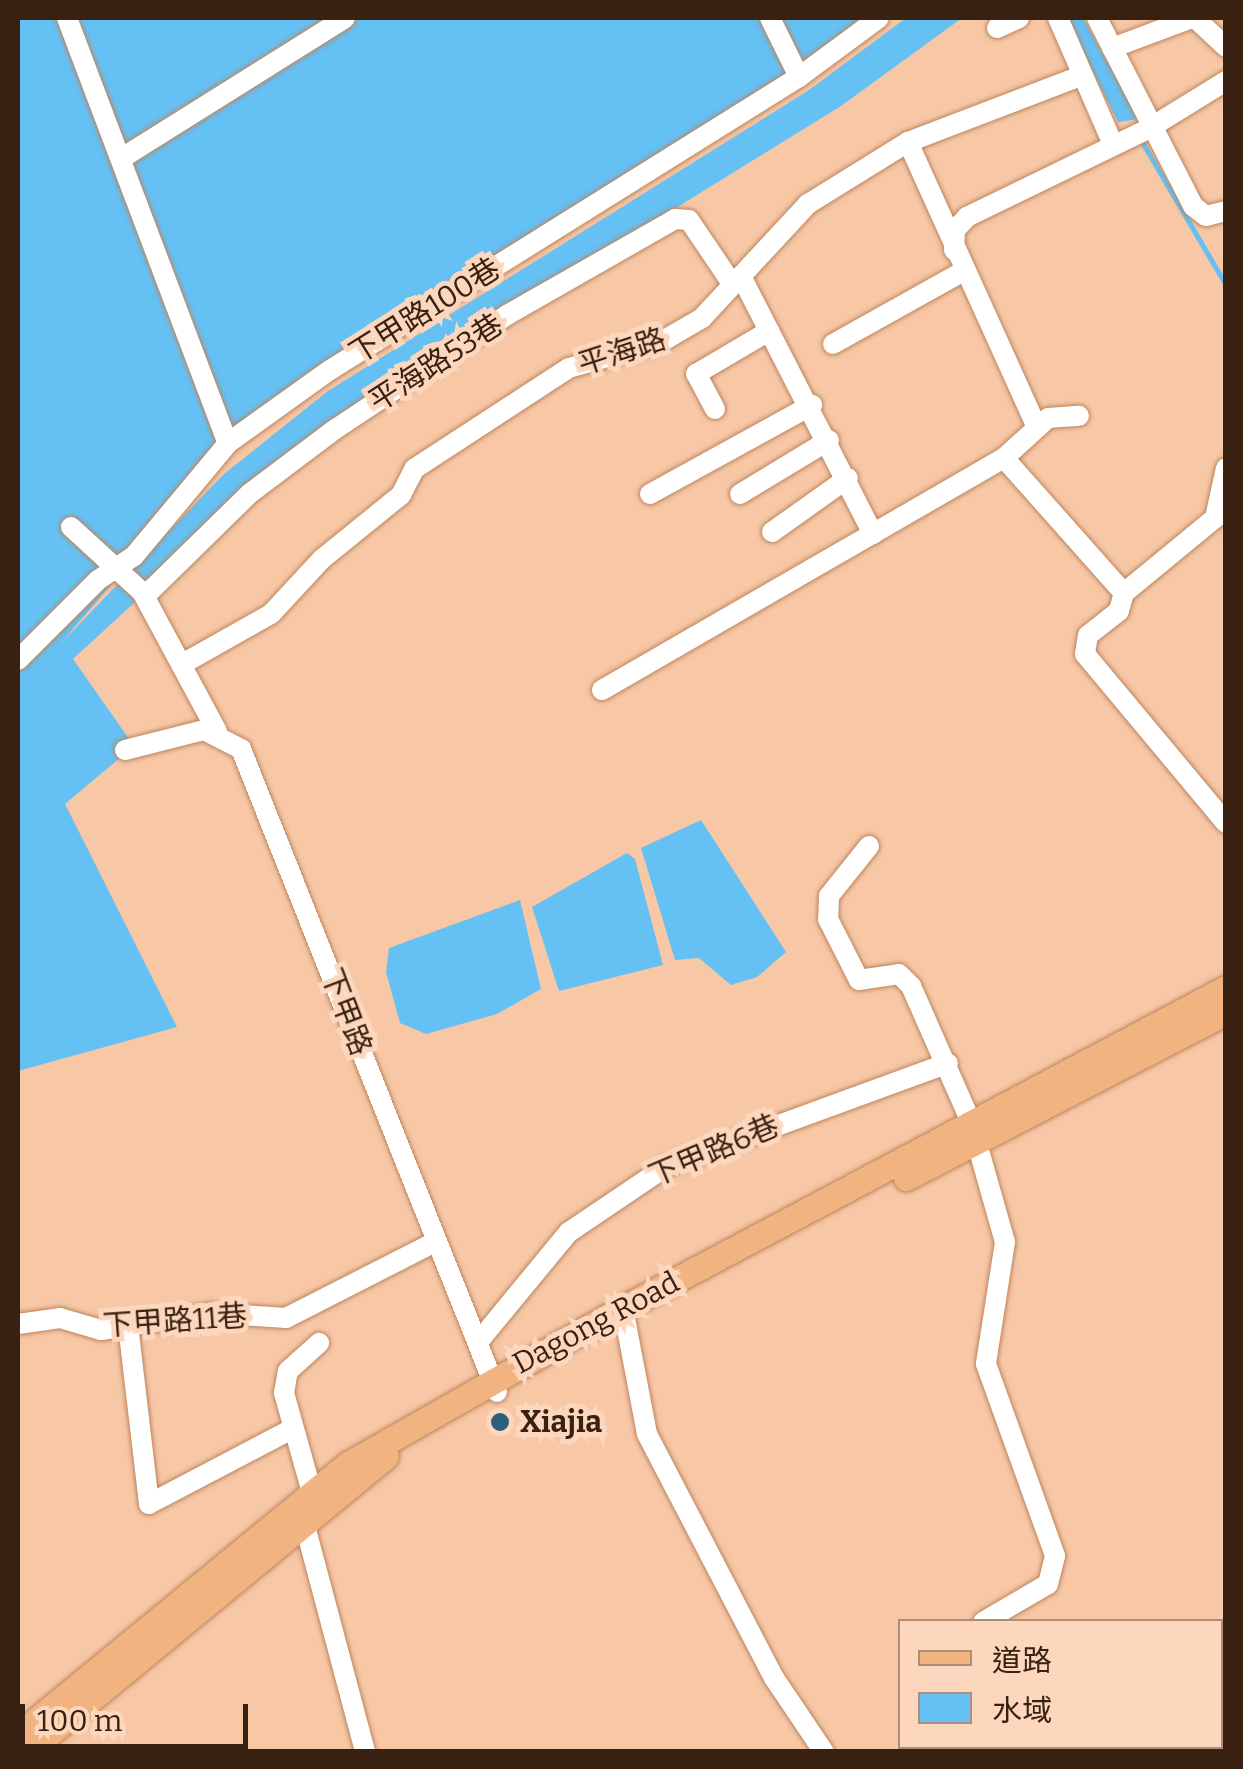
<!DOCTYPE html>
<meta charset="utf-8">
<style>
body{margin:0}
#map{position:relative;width:1243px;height:1769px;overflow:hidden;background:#f7c7a6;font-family:Bitter,"Noto Sans TC",serif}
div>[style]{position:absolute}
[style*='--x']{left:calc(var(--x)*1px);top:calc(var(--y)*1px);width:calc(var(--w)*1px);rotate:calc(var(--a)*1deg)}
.water>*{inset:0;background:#65c0f4}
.stream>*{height:5px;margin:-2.5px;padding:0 2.5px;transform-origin:2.5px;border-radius:2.5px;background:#65c0f4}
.roads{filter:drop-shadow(0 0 2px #bd855d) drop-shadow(0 0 2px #bd855d)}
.minor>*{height:20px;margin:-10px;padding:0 10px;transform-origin:10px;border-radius:10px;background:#fff}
.major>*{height:25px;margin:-12.5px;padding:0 12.5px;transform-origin:12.5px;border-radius:12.5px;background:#f1b481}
.dots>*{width:28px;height:28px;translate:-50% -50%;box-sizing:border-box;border:5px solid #fcd7be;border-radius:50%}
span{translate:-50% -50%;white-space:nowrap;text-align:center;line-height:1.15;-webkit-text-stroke:10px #fcd7be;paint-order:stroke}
.street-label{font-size:30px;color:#382110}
.poi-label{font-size:30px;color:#382110;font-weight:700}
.left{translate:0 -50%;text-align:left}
.frame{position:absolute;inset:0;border:20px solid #382110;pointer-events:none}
.legend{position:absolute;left:898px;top:1619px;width:325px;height:130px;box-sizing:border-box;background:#fcd7be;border:2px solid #ae8e78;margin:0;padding:12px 18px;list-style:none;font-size:30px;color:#382110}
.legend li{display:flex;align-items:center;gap:20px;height:50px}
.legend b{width:50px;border:2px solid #ae8e78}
.scale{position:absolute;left:20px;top:1704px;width:228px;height:45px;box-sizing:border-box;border:5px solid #382110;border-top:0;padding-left:12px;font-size:30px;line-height:35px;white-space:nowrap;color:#382110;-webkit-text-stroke:8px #fcd7be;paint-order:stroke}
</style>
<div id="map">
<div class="water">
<i style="clip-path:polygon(18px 18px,885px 18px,323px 366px,189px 494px,61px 643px,224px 474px,328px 391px,809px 90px,906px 18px,962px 18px,841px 106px,333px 420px,73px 659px,134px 746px,65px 804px,177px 1027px,18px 1071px)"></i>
<i style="clip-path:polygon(1066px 18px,1083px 18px,1139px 119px,1118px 122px)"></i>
<i style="clip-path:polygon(701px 820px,786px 952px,757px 977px,731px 985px,699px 958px,675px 960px,641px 848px)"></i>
<i style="clip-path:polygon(627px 853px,635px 859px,663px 965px,559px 991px,532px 907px)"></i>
<i style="clip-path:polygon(520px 900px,541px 989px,497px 1014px,426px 1034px,400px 1023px,386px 972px,389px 948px)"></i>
</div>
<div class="stream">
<i style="--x:1139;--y:137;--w:172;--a:59.6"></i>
</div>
<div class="roads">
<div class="minor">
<i style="--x:67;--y:18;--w:454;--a:69.3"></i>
<i style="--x:770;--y:18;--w:66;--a:63.8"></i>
<i style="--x:1058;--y:18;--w:135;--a:66.5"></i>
<i style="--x:1097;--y:18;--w:211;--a:62.9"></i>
<i style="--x:1193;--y:206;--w:16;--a:38"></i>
<i style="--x:1206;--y:216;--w:21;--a:-14"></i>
<i style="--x:1195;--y:18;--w:42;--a:43.1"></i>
<i style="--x:997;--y:28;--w:24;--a:-24"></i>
<i style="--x:1112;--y:48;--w:85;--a:-20.6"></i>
<i style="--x:908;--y:142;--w:311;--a:65.7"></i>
<i style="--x:122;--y:158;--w:263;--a:-32.1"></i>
<i style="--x:954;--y:250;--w:20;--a:-87"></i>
<i style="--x:955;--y:230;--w:18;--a:-47"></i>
<i style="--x:967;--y:217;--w:201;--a:-25.9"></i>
<i style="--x:1148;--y:129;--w:92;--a:-31.6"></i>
<i style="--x:741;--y:276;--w:290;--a:62.9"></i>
<i style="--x:833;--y:344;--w:148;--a:-29.2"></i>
<i style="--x:715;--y:409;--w:40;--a:-118"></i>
<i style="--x:696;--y:374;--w:85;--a:-30.5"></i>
<i style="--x:1004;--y:458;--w:181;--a:48.4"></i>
<i style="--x:650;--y:494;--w:185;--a:-28.8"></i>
<i style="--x:740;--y:494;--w:104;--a:-31.2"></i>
<i style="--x:71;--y:527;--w:96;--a:42.5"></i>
<i style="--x:142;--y:592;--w:158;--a:61.7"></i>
<i style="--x:772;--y:532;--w:93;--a:-35.4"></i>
<i style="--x:1124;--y:593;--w:19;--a:106"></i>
<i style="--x:1119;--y:611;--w:39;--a:142"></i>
<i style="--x:1088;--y:635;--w:19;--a:99"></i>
<i style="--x:1085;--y:654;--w:220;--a:50.2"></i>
<i style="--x:1124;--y:593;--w:118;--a:-39.5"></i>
<i style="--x:1215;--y:518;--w:51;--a:-77.6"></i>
<i style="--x:145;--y:596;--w:146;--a:-44.4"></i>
<i style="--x:249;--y:494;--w:106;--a:-37"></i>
<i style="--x:334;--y:430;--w:208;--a:-33.6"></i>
<i style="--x:507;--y:315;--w:193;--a:-29.7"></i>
<i style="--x:675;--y:219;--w:14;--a:4"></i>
<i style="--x:689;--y:220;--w:78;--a:55.9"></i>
<i style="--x:18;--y:660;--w:113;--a:-45"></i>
<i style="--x:98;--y:580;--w:43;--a:-33.7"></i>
<i style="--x:134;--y:556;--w:147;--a:-50.2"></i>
<i style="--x:228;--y:443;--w:125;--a:-35.6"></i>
<i style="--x:330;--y:370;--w:553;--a:-31.99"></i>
<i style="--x:799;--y:77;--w:99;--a:-36.4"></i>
<i style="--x:184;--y:663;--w:100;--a:-29.4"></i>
<i style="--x:271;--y:614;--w:75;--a:-47.2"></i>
<i style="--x:322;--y:559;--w:102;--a:-39"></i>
<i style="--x:401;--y:495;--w:29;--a:-63"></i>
<i style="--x:414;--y:469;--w:185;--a:-33.1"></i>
<i style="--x:569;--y:368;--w:96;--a:-15.8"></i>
<i style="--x:661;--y:342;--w:48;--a:-30.3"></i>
<i style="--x:702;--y:318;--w:156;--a:-47.1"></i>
<i style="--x:808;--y:204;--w:118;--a:-31.8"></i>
<i style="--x:908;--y:142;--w:185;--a:-20.9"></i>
<i style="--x:602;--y:690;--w:464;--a:-30"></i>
<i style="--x:1004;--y:458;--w:59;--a:-42.3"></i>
<i style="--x:1048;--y:418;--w:31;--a:-4"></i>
<i style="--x:125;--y:750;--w:81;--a:-14.2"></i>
<i style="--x:204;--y:730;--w:42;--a:27.2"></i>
<i style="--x:241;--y:749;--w:692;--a:68.29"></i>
<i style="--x:869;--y:846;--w:64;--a:128.7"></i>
<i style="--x:829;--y:896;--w:23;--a:92"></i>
<i style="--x:828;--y:919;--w:68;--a:63.1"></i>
<i style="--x:859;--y:980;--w:40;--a:-8.5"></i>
<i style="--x:899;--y:974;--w:17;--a:45"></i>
<i style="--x:911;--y:986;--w:149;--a:66.2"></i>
<i style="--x:971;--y:1122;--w:125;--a:74.2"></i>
<i style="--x:1005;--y:1242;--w:123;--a:98.9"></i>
<i style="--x:986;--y:1364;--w:204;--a:70.2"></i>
<i style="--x:1055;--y:1556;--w:29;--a:104"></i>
<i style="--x:1048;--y:1584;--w:75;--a:149.7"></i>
<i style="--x:623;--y:1308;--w:128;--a:79.2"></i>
<i style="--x:647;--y:1434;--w:275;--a:62.5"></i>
<i style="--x:774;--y:1678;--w:89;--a:56"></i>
<i style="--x:18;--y:1324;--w:42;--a:-8.1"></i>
<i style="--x:60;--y:1318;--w:43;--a:16.3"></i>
<i style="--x:101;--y:1330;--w:111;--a:-8.8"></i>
<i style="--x:211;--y:1313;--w:75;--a:3.8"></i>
<i style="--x:286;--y:1318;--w:167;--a:-27"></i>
<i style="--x:128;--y:1325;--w:180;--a:83.3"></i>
<i style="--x:149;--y:1504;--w:159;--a:-27.7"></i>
<i style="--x:479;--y:1341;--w:141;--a:-50.5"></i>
<i style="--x:569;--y:1232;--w:118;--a:-34"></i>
<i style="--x:667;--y:1166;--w:299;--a:-20.1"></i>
<i style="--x:311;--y:1489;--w:100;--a:-105.7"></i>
<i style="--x:284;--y:1393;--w:22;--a:-80"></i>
<i style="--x:288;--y:1371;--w:42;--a:-42.1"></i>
<i style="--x:304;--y:1522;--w:238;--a:75.1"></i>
<i style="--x:1018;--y:1746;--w:6;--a:72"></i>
</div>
<div class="major">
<i style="--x:906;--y:1178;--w:360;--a:-27.4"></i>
<i style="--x:18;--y:1735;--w:427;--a:-39.4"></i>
<i style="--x:348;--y:1464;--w:316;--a:-29.6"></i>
<i style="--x:623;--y:1308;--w:683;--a:-27.95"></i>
<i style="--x:27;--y:1752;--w:465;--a:-39.5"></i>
</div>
</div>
<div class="dots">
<i style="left:500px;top:1422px;background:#2c607c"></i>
</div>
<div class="street-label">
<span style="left:425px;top:311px;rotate:-32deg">下甲路100巷</span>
<span style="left:622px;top:352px;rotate:-18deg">平海路</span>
<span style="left:436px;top:363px;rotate:-33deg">平海路53巷</span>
<span style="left:346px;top:1012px;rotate:69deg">下甲路</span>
<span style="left:714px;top:1151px;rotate:-23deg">下甲路6巷</span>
<span style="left:175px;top:1321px;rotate:-4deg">下甲路11巷</span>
<span style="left:596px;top:1323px;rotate:-28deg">Dagong Road</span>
</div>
<div class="poi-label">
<span class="left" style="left:520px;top:1422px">Xiajia</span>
</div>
<div class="frame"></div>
<ul class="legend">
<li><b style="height:12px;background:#f1b481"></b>道路</li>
<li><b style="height:28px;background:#65c0f4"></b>水域</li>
</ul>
<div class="scale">100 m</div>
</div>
